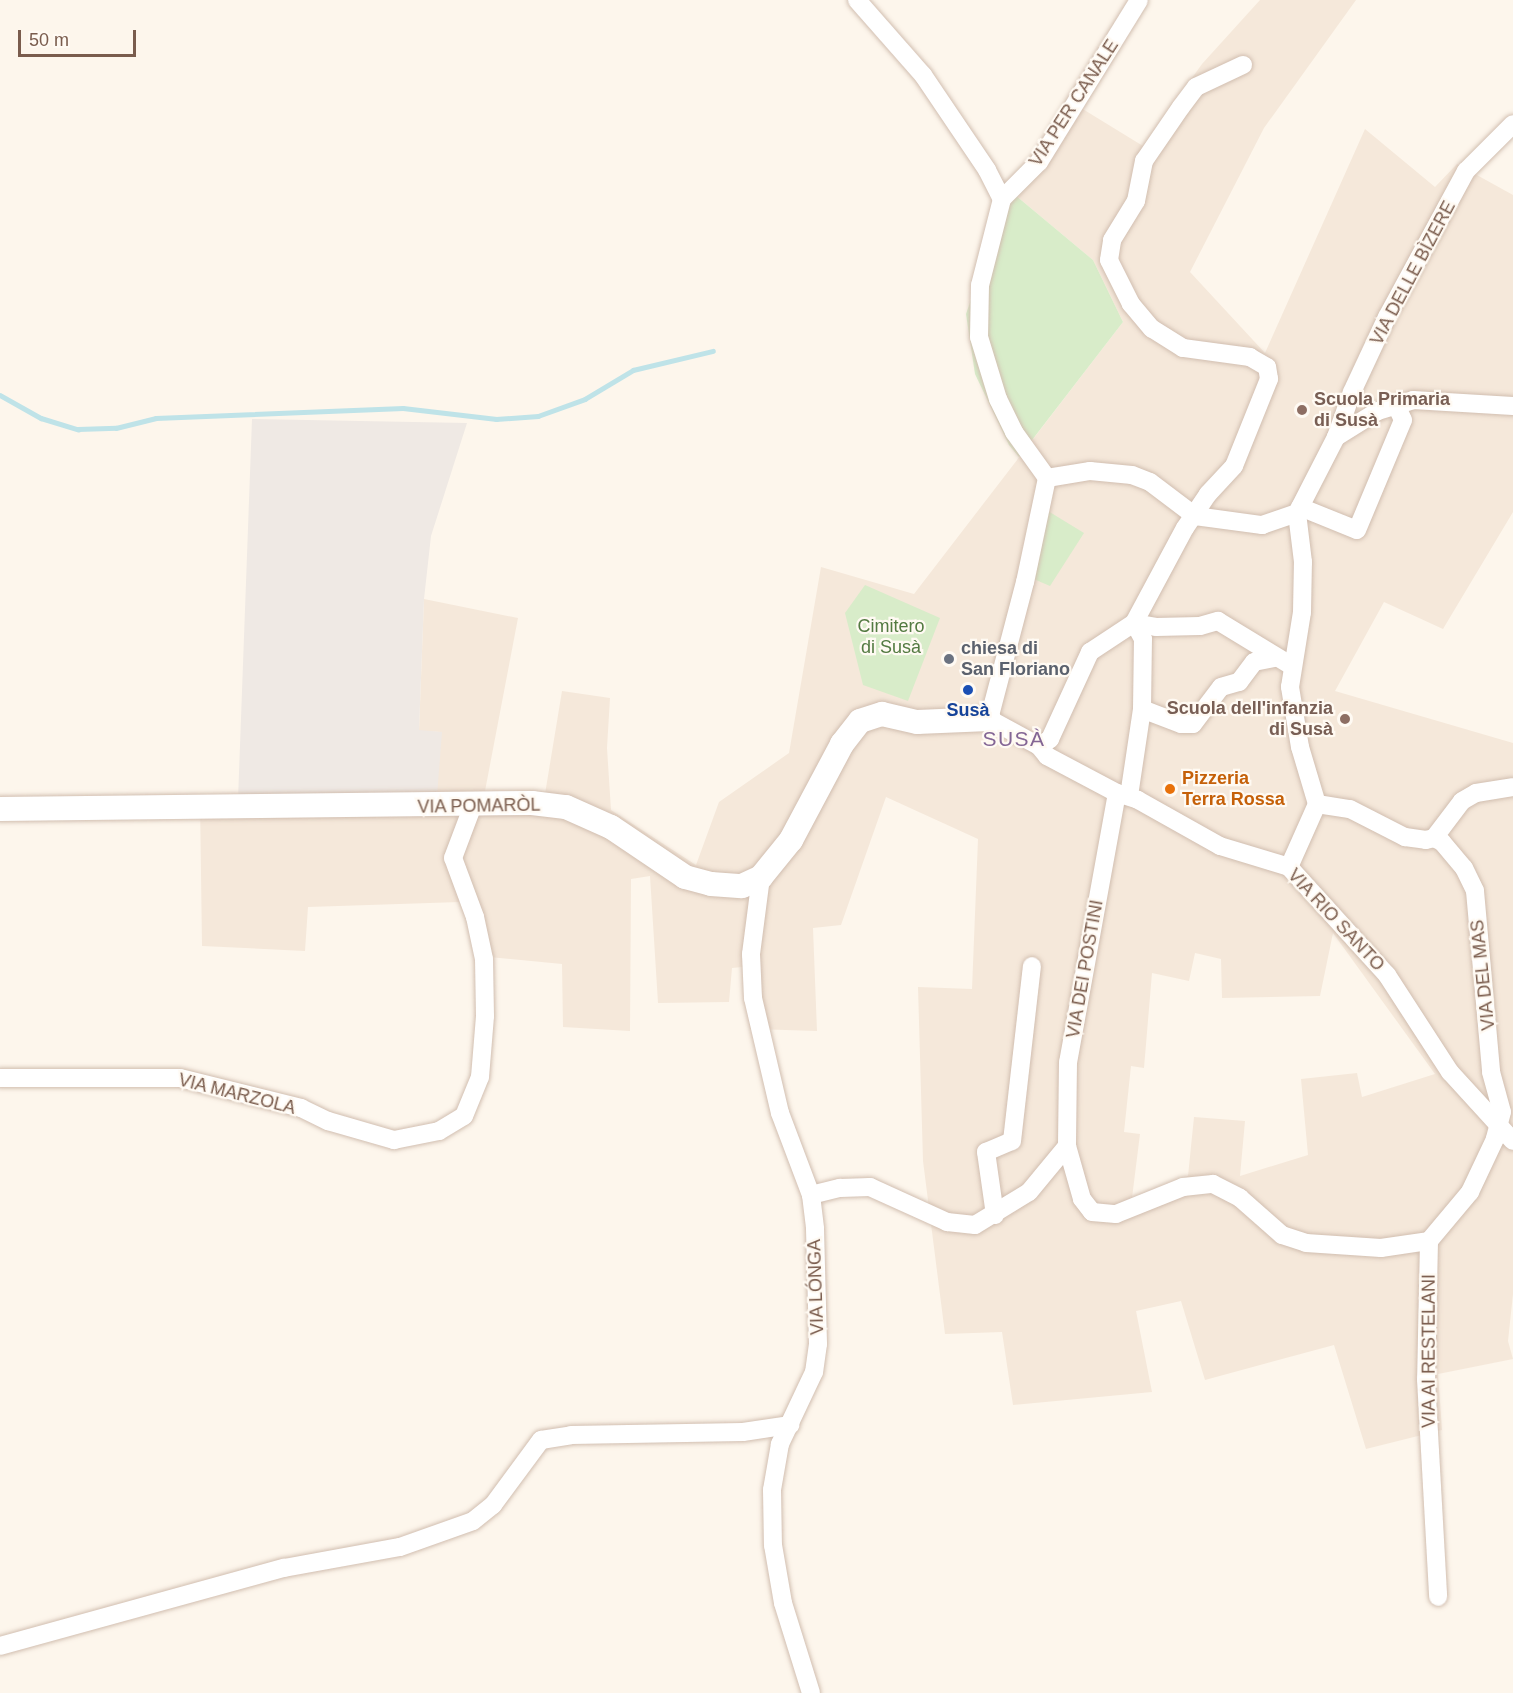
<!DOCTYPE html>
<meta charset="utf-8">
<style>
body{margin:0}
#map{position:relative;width:1513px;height:1693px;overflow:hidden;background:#fdf6ec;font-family:Helvetica,sans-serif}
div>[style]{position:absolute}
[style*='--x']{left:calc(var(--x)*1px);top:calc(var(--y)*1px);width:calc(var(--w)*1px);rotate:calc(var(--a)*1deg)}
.residential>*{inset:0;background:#f5e8da}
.industrial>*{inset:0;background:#efe9e4}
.green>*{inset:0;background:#d8ecc9}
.stream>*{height:4.5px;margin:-2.25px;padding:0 2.25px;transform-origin:2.25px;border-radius:2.25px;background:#bfe3e8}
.roads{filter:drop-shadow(0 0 2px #d1beb0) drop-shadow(0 0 2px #d1beb0)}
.minor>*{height:18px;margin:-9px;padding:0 9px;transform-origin:9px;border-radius:9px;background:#fff}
.tertiary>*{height:24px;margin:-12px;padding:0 12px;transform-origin:12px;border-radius:12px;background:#fff}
.dots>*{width:16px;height:16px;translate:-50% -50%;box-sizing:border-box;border:3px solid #fffaf3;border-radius:50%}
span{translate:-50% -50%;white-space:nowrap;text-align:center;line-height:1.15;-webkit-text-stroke:4.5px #fffaf3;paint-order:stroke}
.street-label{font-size:18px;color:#7a5c4d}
.education-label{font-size:18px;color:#785e54;font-weight:700}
.left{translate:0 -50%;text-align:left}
.right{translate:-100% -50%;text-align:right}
.park-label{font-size:18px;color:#537a41}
.worship-label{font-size:18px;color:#5b616d;font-weight:700}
.transit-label{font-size:18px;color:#164399;font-weight:700}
.food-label{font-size:18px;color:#c56008;font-weight:700}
.quarter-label{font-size:21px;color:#846695;letter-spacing:1.5px}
.scale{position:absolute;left:18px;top:30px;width:118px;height:27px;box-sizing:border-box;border:3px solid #7a5c4d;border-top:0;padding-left:8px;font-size:18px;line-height:21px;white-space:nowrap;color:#7a5c4d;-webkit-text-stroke:4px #fffaf3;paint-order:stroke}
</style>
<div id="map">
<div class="residential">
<i style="clip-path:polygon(evenodd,1260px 0,1356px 0,1264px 128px,1190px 272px,1265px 353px,1365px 129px,1435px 187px,1457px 164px,1513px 195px,1513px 512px,1443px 629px,1384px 602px,1335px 691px,1513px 743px,1513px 1294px,1508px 1341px,1513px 1359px,1438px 1374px,1442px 1430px,1366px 1449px,1334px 1345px,1205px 1380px,1181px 1301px,1136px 1311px,1152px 1392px,1013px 1405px,1002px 1332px,945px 1334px,923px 1161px,918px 987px,972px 989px,978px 839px,886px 797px,841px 925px,813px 928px,817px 1031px,750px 1029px,742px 967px,732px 968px,729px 1002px,658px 1003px,650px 876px,631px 879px,630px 1031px,563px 1027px,562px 964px,479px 956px,460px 902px,308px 907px,305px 951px,202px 946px,200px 801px,238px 800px,442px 732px,419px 731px,424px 599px,518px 618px,485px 791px,545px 794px,562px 691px,610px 698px,607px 748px,611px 810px,696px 865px,719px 802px,789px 753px,821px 567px,914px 594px,1123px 322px,1093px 260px,1009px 190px,1068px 100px,1143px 146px,1202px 64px,1260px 0,1333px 933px,1435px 1074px,1362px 1097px,1357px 1073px,1301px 1079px,1308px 1155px,1240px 1176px,1245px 1121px,1194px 1117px,1188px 1176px,1132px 1198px,1140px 1134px,1124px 1132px,1131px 1066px,1144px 1068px,1152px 973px,1189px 981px,1195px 953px,1221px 959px,1222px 998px,1320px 996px,1333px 933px)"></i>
</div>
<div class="industrial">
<i style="clip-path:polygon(252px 419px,467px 423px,431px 536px,424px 599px,419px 730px,442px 732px,437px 796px,238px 800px)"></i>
</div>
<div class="green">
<i style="clip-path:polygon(1009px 190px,1093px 260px,1123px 322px,1019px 457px,1009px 445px,975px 374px,966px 314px)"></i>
<i style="clip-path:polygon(1048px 511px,1084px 533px,1050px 586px,1029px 577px)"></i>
<i style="clip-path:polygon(865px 585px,940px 618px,908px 701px,863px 685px,845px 613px)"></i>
</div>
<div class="stream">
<i style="--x:0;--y:395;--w:47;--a:29.3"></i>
<i style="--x:41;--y:418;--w:39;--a:17"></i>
<i style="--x:78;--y:429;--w:38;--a:-2"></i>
<i style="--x:116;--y:428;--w:41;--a:-14"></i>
<i style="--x:156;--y:418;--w:247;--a:-2.3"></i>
<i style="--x:403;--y:408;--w:94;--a:6.7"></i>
<i style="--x:496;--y:419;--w:42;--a:-4.1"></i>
<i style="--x:538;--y:416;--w:50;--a:-19.9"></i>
<i style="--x:585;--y:399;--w:56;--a:-31.1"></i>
<i style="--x:633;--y:370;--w:82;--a:-13.4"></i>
</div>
<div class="roads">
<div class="minor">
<i style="--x:857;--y:0;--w:100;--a:48.7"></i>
<i style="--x:923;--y:75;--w:115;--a:56"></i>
<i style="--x:987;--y:170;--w:33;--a:63"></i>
<i style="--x:1002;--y:199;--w:89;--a:104.3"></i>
<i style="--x:980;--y:285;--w:52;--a:91.1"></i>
<i style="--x:979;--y:337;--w:65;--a:73"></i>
<i style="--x:998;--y:399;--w:37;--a:64"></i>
<i style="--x:1014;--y:432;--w:57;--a:54.3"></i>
<i style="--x:1047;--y:478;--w:106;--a:101.9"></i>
<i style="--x:1025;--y:582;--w:142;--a:104.7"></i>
<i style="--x:989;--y:719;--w:57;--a:28.4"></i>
<i style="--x:1039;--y:746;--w:13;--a:51"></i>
<i style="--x:1047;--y:756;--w:79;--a:27.9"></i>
<i style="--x:1117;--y:793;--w:22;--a:18"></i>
<i style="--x:1138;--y:800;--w:94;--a:29.3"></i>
<i style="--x:1220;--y:846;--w:72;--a:16.9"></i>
<i style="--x:1289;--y:867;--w:146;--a:47.8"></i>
<i style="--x:1387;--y:975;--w:116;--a:57"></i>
<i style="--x:1450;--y:1072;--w:93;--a:47.6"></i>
<i style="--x:1002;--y:199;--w:52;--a:-45"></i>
<i style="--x:1039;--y:162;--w:190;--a:-58.3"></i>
<i style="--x:1336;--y:437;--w:49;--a:-31.8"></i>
<i style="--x:1378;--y:411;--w:37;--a:-17"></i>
<i style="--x:1413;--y:400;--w:100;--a:3.4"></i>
<i style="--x:1047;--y:478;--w:44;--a:-9.2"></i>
<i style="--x:1090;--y:471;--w:42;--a:5.4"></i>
<i style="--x:1132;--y:475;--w:19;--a:21"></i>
<i style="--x:1150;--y:482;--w:56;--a:37.1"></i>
<i style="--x:1300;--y:507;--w:61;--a:22"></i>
<i style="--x:1357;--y:530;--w:119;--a:-67.3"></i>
<i style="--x:1403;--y:420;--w:17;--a:-115"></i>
<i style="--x:1195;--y:516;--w:68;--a:7.7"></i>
<i style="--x:1262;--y:525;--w:37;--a:-19"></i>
<i style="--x:1134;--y:623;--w:22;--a:10"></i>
<i style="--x:1156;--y:627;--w:44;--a:-1.3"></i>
<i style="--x:1200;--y:626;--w:19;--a:-16"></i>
<i style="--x:1218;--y:621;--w:87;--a:31.3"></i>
<i style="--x:1142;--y:709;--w:42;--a:21"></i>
<i style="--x:1181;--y:724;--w:12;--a:0"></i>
<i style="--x:1193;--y:724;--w:46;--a:-52.9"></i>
<i style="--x:1221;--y:687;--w:19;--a:-16"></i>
<i style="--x:1239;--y:682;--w:25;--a:-53"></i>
<i style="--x:1254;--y:662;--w:21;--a:-11"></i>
<i style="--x:1039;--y:746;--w:13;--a:-32"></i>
<i style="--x:1050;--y:739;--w:96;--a:-65.3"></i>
<i style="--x:1090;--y:652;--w:53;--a:-33.4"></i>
<i style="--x:1134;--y:623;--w:108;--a:-61.8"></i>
<i style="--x:1185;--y:528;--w:41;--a:-55.9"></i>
<i style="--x:1208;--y:494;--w:38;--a:-47"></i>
<i style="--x:1234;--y:466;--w:94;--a:-68.1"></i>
<i style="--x:1269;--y:379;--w:12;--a:-99"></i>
<i style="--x:1267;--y:367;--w:20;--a:-150"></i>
<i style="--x:1250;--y:357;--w:68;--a:-172.3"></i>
<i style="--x:1183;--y:348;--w:36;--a:-148"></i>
<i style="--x:1152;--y:329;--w:33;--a:-130"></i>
<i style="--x:1131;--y:304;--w:49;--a:-116.6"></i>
<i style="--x:1109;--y:260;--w:20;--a:-81"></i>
<i style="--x:1112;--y:240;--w:46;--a:-58.4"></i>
<i style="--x:1136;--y:201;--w:41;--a:-78.7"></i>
<i style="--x:1144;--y:161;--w:65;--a:-55.6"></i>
<i style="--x:1181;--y:107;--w:25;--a:-53"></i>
<i style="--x:1196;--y:87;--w:52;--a:-25.1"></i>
<i style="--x:1117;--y:793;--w:273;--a:100.3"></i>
<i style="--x:1068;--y:1062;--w:84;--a:90.7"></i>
<i style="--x:1067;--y:1146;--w:55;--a:74.2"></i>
<i style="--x:1082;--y:1199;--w:16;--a:52"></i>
<i style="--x:1092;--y:1212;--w:24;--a:5"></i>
<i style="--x:1116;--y:1214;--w:72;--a:-21.9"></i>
<i style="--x:1183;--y:1187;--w:30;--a:-6"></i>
<i style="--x:1213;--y:1184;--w:30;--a:27"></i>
<i style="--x:1240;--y:1198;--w:56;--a:41.4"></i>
<i style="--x:1282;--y:1235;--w:25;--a:18"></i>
<i style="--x:1306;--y:1243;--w:75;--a:3.8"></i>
<i style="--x:1381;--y:1248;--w:49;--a:-8.3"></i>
<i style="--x:1129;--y:796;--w:88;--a:-81.5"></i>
<i style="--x:1142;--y:709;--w:70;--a:-89.2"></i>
<i style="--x:1143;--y:639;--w:18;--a:-119"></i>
<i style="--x:1317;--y:804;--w:59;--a:-106.6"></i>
<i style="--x:1300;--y:747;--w:61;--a:-99.5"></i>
<i style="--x:1290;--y:687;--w:76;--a:-80.9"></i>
<i style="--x:1302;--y:612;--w:50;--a:-88.9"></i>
<i style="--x:1303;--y:562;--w:49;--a:-97"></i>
<i style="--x:1297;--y:513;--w:85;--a:-62.8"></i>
<i style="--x:1336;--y:437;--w:48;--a:-70.4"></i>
<i style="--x:1352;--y:392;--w:83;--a:-65"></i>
<i style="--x:1387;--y:317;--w:166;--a:-61.6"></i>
<i style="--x:1466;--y:171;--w:66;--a:-45"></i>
<i style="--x:1434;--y:838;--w:9;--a:27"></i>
<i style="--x:1442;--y:842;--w:34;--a:50"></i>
<i style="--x:1464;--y:868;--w:25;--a:64"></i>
<i style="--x:1475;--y:891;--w:182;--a:84.9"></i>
<i style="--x:1491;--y:1072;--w:41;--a:74.6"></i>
<i style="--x:1502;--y:1112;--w:28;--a:105"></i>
<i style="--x:1495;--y:1139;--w:59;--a:115.3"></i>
<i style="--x:1470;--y:1192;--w:64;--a:129.9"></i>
<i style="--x:1429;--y:1241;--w:138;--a:91.2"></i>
<i style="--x:1426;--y:1379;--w:218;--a:86.8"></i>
<i style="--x:1289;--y:867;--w:69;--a:-66"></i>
<i style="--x:1317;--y:804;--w:33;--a:9"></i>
<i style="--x:1350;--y:809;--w:62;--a:27"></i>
<i style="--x:1405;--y:837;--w:21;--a:8"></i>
<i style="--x:1426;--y:840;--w:8;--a:-14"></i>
<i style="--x:1434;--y:838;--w:46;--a:-52.9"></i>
<i style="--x:1462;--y:801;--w:16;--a:-30"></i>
<i style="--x:1476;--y:793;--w:37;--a:-9"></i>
<i style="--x:761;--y:877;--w:78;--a:97.4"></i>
<i style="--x:751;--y:954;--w:44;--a:87.4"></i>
<i style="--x:753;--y:998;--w:118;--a:76.8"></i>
<i style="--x:780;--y:1113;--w:88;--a:69.3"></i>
<i style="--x:811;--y:1195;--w:34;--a:83"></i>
<i style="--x:815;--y:1229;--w:115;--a:88.5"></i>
<i style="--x:818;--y:1344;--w:28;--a:98"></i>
<i style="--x:814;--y:1372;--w:80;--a:115.3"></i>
<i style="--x:780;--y:1444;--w:47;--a:99.9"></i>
<i style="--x:772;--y:1490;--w:55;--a:89"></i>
<i style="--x:773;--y:1545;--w:59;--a:80.2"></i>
<i style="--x:783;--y:1603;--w:94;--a:72.7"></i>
<i style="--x:0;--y:1078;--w:180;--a:0"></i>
<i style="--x:180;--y:1078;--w:125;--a:13.9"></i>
<i style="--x:301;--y:1108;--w:30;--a:26"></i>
<i style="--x:328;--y:1121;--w:69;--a:16.1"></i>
<i style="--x:394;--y:1140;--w:46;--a:-11.3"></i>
<i style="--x:439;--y:1131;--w:29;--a:-31"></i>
<i style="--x:464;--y:1116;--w:42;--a:-67.7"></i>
<i style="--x:480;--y:1077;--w:61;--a:-85.3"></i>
<i style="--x:485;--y:1016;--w:57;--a:-91"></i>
<i style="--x:484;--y:959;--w:43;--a:-102.1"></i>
<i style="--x:475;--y:917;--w:63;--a:-110.4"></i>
<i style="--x:453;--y:858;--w:57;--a:-69.3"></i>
<i style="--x:811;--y:1195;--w:30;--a:-14"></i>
<i style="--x:840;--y:1188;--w:30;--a:-2"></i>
<i style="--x:870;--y:1187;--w:85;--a:24.4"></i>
<i style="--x:947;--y:1222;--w:28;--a:6"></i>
<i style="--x:975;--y:1225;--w:63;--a:-31.4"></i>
<i style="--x:1029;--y:1192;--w:60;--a:-50.4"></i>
<i style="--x:995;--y:1215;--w:64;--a:-98.1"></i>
<i style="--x:986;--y:1152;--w:28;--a:-23"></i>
<i style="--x:1012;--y:1141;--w:176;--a:-83.5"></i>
<i style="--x:0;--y:1646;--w:295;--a:-15.4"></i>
<i style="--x:284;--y:1568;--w:118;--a:-10.3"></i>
<i style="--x:400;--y:1547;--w:77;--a:-19.6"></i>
<i style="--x:473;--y:1521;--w:26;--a:-39"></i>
<i style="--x:493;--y:1505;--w:81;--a:-53.6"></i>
<i style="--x:541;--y:1440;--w:30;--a:-9"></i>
<i style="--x:571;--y:1435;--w:172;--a:-1"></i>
<i style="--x:743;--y:1432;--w:48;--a:-8.5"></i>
</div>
<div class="tertiary">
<i style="--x:0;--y:809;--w:532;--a:-0.65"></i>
<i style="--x:532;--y:803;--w:34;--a:7"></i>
<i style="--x:566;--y:807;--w:49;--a:24"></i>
<i style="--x:611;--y:827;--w:89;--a:34"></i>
<i style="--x:685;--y:877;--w:27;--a:15"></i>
<i style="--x:711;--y:884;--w:31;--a:4"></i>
<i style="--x:742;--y:886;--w:21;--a:-25"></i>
<i style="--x:761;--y:877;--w:48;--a:-51"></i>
<i style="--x:791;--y:840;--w:109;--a:-62"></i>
<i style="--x:842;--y:744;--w:29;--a:-52"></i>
<i style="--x:860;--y:721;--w:23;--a:-18"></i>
<i style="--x:882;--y:714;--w:36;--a:13"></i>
<i style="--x:917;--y:722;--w:72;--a:-2.4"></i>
</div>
</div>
<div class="dots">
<i style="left:1302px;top:410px;background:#8d6e63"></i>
<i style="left:949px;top:659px;background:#6b7280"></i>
<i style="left:968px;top:690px;background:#1a4fb4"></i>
<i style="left:1345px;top:719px;background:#8d6e63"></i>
<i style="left:1170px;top:789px;background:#e8710a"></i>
</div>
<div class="street-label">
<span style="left:1074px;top:103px;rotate:-57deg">VIA PER CANALE</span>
<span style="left:1413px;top:273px;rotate:-62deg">VIA DELLE BÌZERE</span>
<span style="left:479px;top:806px;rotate:-1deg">VIA POMARÒL</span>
<span style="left:1336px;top:920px;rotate:47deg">VIA RIO SANTO</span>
<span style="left:1085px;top:969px;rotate:-80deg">VIA DEI POSTINI</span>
<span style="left:1483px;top:975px;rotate:-96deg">VIA DEL MAS</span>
<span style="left:237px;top:1094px;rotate:14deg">VIA MARZOLA</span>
<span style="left:816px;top:1287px;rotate:-92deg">VIA LÓNGA</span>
<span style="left:1429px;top:1351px;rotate:-90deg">VIA AI RESTELANI</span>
</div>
<div class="education-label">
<span class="left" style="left:1314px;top:410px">Scuola Primaria<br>di Susà</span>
<span class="right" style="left:1333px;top:719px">Scuola dell'infanzia<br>di Susà</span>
</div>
<div class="park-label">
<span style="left:891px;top:637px">Cimitero<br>di Susà</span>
</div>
<div class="worship-label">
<span class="left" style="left:961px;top:659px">chiesa di<br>San Floriano</span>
</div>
<div class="transit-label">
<span style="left:968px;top:710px">Susà</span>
</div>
<div class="food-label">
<span class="left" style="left:1182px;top:789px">Pizzeria<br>Terra Rossa</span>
</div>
<div class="quarter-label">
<span style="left:1014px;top:739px">SUSÀ</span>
</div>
<div class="scale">50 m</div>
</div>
